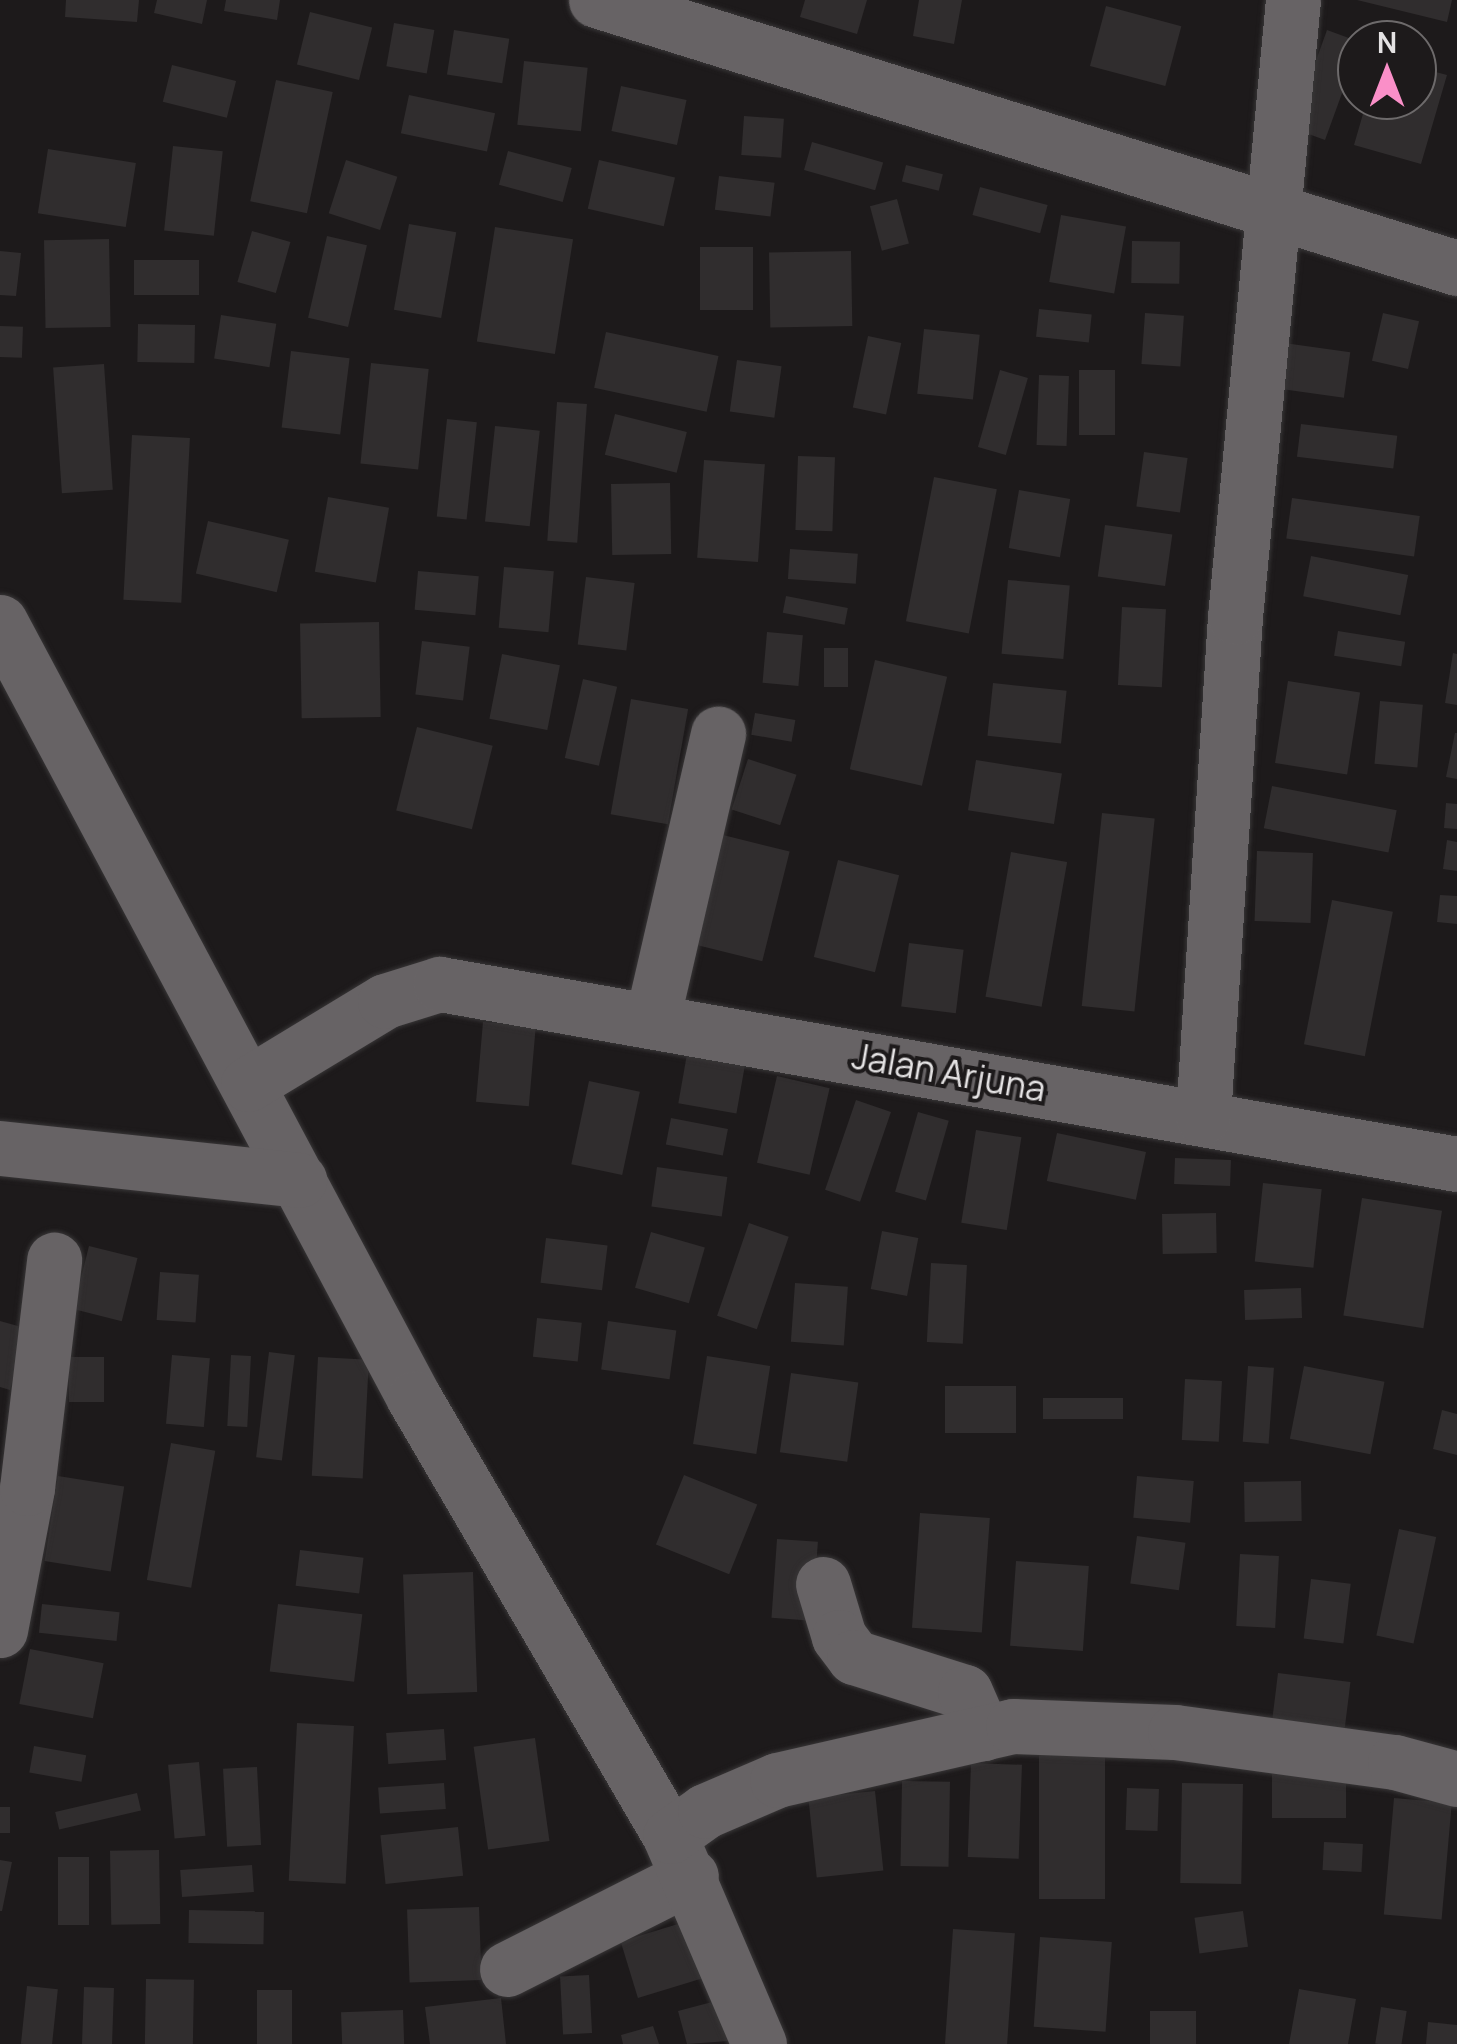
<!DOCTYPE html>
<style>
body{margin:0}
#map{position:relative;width:1457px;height:2044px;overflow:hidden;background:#1d1a1b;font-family:Manrope,sans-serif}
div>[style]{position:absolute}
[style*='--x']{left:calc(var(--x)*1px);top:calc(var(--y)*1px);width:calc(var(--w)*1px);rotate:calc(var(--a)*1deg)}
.building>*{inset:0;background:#302d2e;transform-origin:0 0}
.roads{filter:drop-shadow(0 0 2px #383637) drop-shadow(0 0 2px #383637)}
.street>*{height:55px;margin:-27.5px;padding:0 27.5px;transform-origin:27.5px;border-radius:27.5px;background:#676365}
span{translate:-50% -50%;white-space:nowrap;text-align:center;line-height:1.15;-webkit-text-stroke:8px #1d1a1b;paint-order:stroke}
.street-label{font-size:35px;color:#e4e2e3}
.north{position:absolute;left:1337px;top:20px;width:100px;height:100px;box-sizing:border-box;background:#1d1a1b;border:2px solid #6d6a6b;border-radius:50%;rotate:0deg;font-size:28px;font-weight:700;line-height:40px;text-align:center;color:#e4e2e3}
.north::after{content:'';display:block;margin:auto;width:35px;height:45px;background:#fa8fc8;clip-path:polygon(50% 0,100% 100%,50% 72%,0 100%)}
</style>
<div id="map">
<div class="building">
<i style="clip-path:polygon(66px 0,139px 0,137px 22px,65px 17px)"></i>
<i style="clip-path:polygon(157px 0,207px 0,202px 24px,154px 13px)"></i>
<i style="clip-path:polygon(226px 0,280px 0,277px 20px,224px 11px)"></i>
<i style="clip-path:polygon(805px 0,867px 0,857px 34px,800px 17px)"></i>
<i style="clip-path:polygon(919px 0,962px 0,954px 44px,913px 36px)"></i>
<i style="clip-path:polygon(1357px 0,1452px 0,1447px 22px)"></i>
<i style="left:1106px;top:6px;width:78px;height:62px;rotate:15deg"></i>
<i style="left:310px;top:12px;width:64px;height:54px;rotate:14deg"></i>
<i style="left:394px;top:23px;width:41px;height:44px;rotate:10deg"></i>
<i style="left:454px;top:30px;width:56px;height:45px;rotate:9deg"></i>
<i style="clip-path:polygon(1327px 30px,1357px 41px,1357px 52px,1325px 140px,1292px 128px)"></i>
<i style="left:524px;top:61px;width:64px;height:64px;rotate:6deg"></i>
<i style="left:172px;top:65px;width:66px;height:38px;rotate:14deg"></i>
<i style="clip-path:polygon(1417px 67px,1447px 75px,1421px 164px,1354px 145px,1367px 100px,1417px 100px)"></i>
<i style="left:276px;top:80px;width:58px;height:124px;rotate:12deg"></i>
<i style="left:621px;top:86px;width:67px;height:46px;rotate:12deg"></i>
<i style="left:409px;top:95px;width:88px;height:39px;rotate:12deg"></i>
<i style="left:744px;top:116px;width:40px;height:39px;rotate:4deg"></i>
<i style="left:812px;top:142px;width:74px;height:29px;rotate:16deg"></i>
<i style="left:173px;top:146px;width:50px;height:85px;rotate:6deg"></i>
<i style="left:48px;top:149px;width:89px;height:65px;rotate:9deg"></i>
<i style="left:508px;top:151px;width:66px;height:35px;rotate:15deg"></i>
<i style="left:346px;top:160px;width:54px;height:56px;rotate:18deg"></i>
<i style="left:599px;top:160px;width:78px;height:50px;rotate:13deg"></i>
<i style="left:906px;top:165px;width:38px;height:17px;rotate:14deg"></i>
<i style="left:719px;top:176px;width:56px;height:34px;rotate:7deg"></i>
<i style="left:980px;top:187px;width:70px;height:29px;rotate:15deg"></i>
<i style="left:897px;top:199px;width:46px;height:28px;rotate:75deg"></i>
<i style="left:1061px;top:215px;width:66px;height:68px;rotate:10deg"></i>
<i style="left:409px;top:224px;width:48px;height:87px;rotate:10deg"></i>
<i style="left:495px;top:227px;width:79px;height:116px;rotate:9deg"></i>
<i style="left:252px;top:231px;width:40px;height:53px;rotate:16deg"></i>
<i style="left:327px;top:236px;width:41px;height:84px;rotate:13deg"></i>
<i style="left:109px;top:239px;width:88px;height:65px;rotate:89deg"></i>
<i style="left:1132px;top:241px;width:48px;height:42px;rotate:1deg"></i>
<i style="left:700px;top:247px;width:53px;height:63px"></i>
<i style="clip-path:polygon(0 251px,21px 253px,16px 296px,0 295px)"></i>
<i style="left:851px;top:251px;width:75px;height:82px;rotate:89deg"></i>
<i style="left:134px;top:260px;width:65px;height:35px"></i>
<i style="left:1039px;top:309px;width:53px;height:28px;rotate:6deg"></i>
<i style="left:1145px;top:313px;width:39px;height:51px;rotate:4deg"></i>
<i style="left:1383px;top:313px;width:37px;height:49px;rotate:13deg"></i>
<i style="left:221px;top:315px;width:56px;height:44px;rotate:9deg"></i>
<i style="left:138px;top:324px;width:57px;height:38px;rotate:1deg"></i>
<i style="left:0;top:326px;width:23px;height:31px;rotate:2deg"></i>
<i style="left:924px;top:329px;width:56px;height:65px;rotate:6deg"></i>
<i style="left:606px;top:332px;width:115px;height:57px;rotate:12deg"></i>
<i style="left:868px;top:336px;width:34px;height:73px;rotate:12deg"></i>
<i style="left:1277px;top:342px;width:74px;height:46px;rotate:8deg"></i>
<i style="left:291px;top:351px;width:59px;height:77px;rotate:7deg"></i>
<i style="left:737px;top:360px;width:45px;height:52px;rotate:8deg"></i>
<i style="left:371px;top:363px;width:58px;height:101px;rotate:6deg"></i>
<i style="left:104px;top:364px;width:126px;height:51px;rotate:86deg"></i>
<i style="left:1000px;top:370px;width:29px;height:80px;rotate:16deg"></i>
<i style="left:1079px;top:370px;width:36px;height:65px"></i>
<i style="left:1039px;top:375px;width:30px;height:70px;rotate:2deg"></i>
<i style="left:557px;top:402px;width:30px;height:139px;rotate:4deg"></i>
<i style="left:615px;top:414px;width:74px;height:42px;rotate:14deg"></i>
<i style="left:447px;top:419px;width:30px;height:98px;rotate:6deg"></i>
<i style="left:1301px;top:424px;width:97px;height:33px;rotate:7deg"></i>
<i style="left:495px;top:426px;width:45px;height:96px;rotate:6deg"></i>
<i style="left:132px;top:435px;width:58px;height:165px;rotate:3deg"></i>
<i style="left:1144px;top:452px;width:44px;height:55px;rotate:8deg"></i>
<i style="left:798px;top:456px;width:37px;height:74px;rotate:2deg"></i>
<i style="left:704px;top:460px;width:61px;height:98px;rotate:4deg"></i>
<i style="left:934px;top:477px;width:64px;height:147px;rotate:11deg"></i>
<i style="left:670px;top:483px;width:71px;height:59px;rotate:89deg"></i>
<i style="left:1019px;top:490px;width:52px;height:59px;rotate:10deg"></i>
<i style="left:328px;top:497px;width:62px;height:76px;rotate:10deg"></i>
<i style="left:1292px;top:498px;width:129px;height:41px;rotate:8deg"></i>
<i style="left:208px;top:521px;width:83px;height:54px;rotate:13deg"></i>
<i style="left:1105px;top:525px;width:68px;height:52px;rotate:8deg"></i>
<i style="left:790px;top:549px;width:68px;height:30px;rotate:4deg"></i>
<i style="left:1311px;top:556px;width:99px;height:41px;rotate:11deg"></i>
<i style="left:504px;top:567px;width:50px;height:61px;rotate:5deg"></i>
<i style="left:418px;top:571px;width:61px;height:39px;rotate:5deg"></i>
<i style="left:586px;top:577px;width:49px;height:68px;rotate:7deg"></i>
<i style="left:1008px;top:580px;width:62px;height:74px;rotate:5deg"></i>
<i style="left:786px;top:596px;width:63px;height:17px;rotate:11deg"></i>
<i style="left:1122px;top:607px;width:44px;height:78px;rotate:3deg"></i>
<i style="left:379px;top:622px;width:95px;height:79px;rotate:89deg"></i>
<i style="left:1338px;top:631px;width:68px;height:25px;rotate:9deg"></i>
<i style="left:767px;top:632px;width:36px;height:51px;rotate:5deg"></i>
<i style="left:422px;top:641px;width:48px;height:54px;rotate:7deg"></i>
<i style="left:824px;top:648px;width:24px;height:39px"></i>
<i style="clip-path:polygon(1453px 653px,1457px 654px,1457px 705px,1445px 703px)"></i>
<i style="left:502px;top:654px;width:59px;height:66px;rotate:11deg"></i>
<i style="left:875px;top:660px;width:74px;height:112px;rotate:13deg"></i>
<i style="left:583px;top:679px;width:35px;height:81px;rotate:13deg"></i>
<i style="left:1288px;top:681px;width:73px;height:83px;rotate:9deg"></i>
<i style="left:993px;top:683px;width:74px;height:53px;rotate:6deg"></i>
<i style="left:631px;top:699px;width:58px;height:117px;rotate:10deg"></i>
<i style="left:1380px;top:701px;width:43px;height:63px;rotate:5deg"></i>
<i style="left:755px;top:713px;width:41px;height:22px;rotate:10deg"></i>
<i style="left:417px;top:727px;width:78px;height:86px;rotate:14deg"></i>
<i style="clip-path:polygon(1455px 733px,1457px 733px,1457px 779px,1446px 777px)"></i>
<i style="left:748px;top:759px;width:51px;height:53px;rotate:18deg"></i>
<i style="left:976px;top:760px;width:87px;height:51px;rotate:9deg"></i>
<i style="left:1272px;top:786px;width:127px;height:43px;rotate:11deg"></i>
<i style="clip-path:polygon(1446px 803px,1457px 804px,1457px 829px,1444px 828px)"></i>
<i style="left:1102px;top:813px;width:53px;height:194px;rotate:6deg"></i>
<i style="left:711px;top:832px;width:81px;height:113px;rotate:14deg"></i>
<i style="clip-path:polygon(1447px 840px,1457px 842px,1457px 871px,1443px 869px)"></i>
<i style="left:1257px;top:851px;width:56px;height:70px;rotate:2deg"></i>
<i style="left:1011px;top:852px;width:57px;height:147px;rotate:10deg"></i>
<i style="left:838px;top:860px;width:63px;height:100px;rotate:14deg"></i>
<i style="clip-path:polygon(1440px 895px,1457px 896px,1457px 924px,1437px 922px)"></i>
<i style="left:1332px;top:900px;width:62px;height:147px;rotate:11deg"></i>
<i style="left:909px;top:943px;width:55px;height:64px;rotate:7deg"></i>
<i style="left:483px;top:1022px;width:53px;height:80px;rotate:5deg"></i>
<i style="left:687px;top:1054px;width:59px;height:50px;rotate:10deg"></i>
<i style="left:777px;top:1076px;width:54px;height:89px;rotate:13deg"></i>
<i style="left:589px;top:1081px;width:52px;height:85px;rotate:12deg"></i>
<i style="left:856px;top:1100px;width:37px;height:95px;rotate:19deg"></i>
<i style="left:918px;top:1112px;width:32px;height:83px;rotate:16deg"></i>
<i style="left:671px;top:1118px;width:58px;height:27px;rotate:11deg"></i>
<i style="left:976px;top:1130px;width:46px;height:94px;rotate:9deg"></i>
<i style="left:1057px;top:1133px;width:91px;height:49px;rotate:12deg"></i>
<i style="left:1175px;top:1158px;width:56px;height:26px;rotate:2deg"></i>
<i style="left:657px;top:1167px;width:71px;height:40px;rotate:8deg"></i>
<i style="left:1263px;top:1183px;width:59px;height:79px;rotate:6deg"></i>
<i style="left:1362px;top:1198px;width:81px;height:119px;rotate:9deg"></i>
<i style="left:1216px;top:1213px;width:40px;height:54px;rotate:89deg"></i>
<i style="left:749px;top:1223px;width:42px;height:98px;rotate:19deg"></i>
<i style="left:882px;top:1231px;width:37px;height:59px;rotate:11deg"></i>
<i style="left:651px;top:1232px;width:56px;height:58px;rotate:16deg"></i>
<i style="left:546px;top:1238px;width:62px;height:45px;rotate:7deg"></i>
<i style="left:89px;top:1246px;width:50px;height:65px;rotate:14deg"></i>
<i style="left:931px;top:1263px;width:36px;height:79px;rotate:3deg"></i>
<i style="left:160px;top:1272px;width:39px;height:48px;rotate:4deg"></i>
<i style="left:795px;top:1283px;width:53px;height:59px;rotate:4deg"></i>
<i style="left:1301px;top:1288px;width:30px;height:57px;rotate:88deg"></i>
<i style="left:537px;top:1318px;width:45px;height:39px;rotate:6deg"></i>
<i style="clip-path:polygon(0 1321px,25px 1328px,10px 1390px,0 1387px)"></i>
<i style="left:608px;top:1321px;width:69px;height:49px;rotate:8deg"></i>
<i style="left:269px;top:1352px;width:26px;height:106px;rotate:7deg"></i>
<i style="left:172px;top:1355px;width:38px;height:69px;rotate:5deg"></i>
<i style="left:231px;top:1355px;width:20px;height:71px;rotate:3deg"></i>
<i style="left:707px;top:1356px;width:64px;height:89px;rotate:9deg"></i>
<i style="left:69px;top:1357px;width:35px;height:45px"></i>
<i style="left:318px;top:1357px;width:51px;height:119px;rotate:3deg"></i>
<i style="left:1248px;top:1366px;width:26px;height:76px;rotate:4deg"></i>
<i style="left:1304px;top:1366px;width:82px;height:74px;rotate:11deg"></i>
<i style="left:791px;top:1373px;width:68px;height:80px;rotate:8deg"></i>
<i style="left:1185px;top:1379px;width:37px;height:61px;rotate:3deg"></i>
<i style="left:945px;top:1386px;width:71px;height:47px"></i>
<i style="left:1043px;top:1398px;width:80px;height:21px"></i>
<i style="clip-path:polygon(1442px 1410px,1457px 1414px,1457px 1455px,1433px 1449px)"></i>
<i style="left:171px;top:1443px;width:45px;height:139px;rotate:10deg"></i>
<i style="left:684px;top:1475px;width:79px;height:75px;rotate:22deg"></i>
<i style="left:58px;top:1476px;width:67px;height:86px;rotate:9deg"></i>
<i style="left:1137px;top:1476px;width:57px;height:42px;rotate:5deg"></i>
<i style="left:1301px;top:1481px;width:40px;height:57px;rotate:89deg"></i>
<i style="left:920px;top:1513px;width:70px;height:115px;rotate:4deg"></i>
<i style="left:1399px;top:1529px;width:38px;height:109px;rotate:12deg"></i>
<i style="left:1137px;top:1536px;width:49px;height:48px;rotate:8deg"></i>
<i style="left:777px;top:1539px;width:41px;height:79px;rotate:4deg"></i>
<i style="left:300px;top:1550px;width:64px;height:36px;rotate:7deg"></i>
<i style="left:1240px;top:1554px;width:39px;height:72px;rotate:3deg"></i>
<i style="left:1016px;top:1561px;width:73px;height:85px;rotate:4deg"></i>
<i style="left:473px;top:1572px;width:120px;height:70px;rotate:88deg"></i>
<i style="left:1311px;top:1579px;width:40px;height:60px;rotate:7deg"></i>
<i style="left:42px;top:1604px;width:78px;height:29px;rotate:6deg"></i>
<i style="left:278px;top:1604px;width:85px;height:68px;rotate:7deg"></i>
<i style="left:30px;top:1649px;width:75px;height:56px;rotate:11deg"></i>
<i style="left:1278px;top:1673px;width:73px;height:48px;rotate:7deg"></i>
<i style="left:297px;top:1723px;width:57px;height:158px;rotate:3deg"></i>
<i style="left:444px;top:1729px;width:31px;height:58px;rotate:86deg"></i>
<i style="left:535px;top:1738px;width:104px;height:62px;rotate:82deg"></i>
<i style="left:34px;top:1746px;width:53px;height:27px;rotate:10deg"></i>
<i style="left:1039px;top:1751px;width:66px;height:148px"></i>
<i style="left:199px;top:1762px;width:74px;height:31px;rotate:85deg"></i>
<i style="left:971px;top:1763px;width:51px;height:94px;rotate:2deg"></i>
<i style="left:257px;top:1767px;width:78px;height:34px;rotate:87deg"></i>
<i style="left:1272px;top:1774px;width:74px;height:44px"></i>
<i style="left:902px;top:1781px;width:48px;height:85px;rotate:1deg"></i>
<i style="left:444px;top:1783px;width:26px;height:66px;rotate:86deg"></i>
<i style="left:1182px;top:1783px;width:61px;height:100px;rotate:1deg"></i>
<i style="left:1127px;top:1788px;width:32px;height:42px;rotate:2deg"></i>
<i style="left:875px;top:1791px;width:80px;height:67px;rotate:84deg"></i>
<i style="left:137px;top:1793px;width:18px;height:84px;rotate:77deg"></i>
<i style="left:1394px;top:1798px;width:58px;height:117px;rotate:5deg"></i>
<i style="left:0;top:1807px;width:10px;height:26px"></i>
<i style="left:458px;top:1827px;width:49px;height:78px;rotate:84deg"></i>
<i style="left:1324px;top:1842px;width:39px;height:28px;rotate:3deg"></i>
<i style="left:159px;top:1850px;width:74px;height:49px;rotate:89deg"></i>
<i style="left:58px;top:1857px;width:31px;height:68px"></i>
<i style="clip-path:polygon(0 1860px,12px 1862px,2px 1911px,0 1911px)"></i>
<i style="left:252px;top:1865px;width:27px;height:72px;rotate:86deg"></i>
<i style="left:479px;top:1907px;width:73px;height:72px;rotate:88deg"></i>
<i style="left:189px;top:1910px;width:75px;height:33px;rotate:1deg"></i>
<i style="left:1243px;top:1911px;width:36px;height:49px;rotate:82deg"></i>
<i style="left:701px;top:1917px;width:59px;height:84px;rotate:73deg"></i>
<i style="left:953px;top:1929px;width:62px;height:115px;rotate:4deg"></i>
<i style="left:1040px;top:1937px;width:72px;height:90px;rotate:4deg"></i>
<i style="left:589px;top:1975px;width:58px;height:29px;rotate:87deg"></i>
<i style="left:146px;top:1979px;width:48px;height:65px;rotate:1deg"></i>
<i style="left:27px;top:1986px;width:31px;height:58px;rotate:6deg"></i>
<i style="left:84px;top:1987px;width:30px;height:57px;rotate:2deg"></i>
<i style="clip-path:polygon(1299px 1989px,1356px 1999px,1348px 2044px,1289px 2044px)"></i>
<i style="left:257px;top:1990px;width:35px;height:54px"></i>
<i style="clip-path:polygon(731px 1997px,743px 2040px,687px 2044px,678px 2011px)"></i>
<i style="clip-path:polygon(501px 1998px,506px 2044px,430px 2044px,425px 2007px)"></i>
<i style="left:1381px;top:2007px;width:26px;height:37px;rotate:9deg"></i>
<i style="left:403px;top:2010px;width:34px;height:62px;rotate:88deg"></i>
<i style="left:1150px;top:2011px;width:46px;height:33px"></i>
<i style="clip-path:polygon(1428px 2022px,1457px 2025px,1457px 2044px,1426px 2044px)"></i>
<i style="clip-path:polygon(653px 2026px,659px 2044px,623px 2044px,621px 2035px)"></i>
</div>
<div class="roads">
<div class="street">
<i style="--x:596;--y:0;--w:902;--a:17.29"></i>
<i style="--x:0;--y:622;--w:880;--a:61.92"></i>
<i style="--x:414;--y:1398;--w:507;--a:59.69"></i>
<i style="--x:652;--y:1020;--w:294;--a:-77"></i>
<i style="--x:248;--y:1084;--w:160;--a:-31.2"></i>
<i style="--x:385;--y:1001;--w:58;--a:-17.2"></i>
<i style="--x:440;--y:984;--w:1033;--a:10.04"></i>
<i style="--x:1203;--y:1117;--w:501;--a:-86.34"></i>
<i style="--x:1235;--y:617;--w:620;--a:-84.63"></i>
<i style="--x:0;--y:1148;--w:301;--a:6.1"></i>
<i style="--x:823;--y:1584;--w:55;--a:73.2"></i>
<i style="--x:839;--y:1637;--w:25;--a:53"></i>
<i style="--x:854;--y:1657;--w:116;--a:17.5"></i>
<i style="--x:965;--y:1692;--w:45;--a:66.3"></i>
<i style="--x:0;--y:1630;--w:145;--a:-79.2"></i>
<i style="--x:27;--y:1488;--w:230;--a:-83.2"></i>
<i style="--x:507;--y:1969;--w:206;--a:-26.8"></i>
<i style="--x:759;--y:2044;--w:226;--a:-113.2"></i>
<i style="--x:670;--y:1836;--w:43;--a:-35.5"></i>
<i style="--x:705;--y:1811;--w:78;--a:-23.3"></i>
<i style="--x:777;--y:1780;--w:242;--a:-12.9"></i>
<i style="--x:1013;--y:1726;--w:162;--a:2.1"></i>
<i style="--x:1175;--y:1732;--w:222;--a:7.8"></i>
<i style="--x:1395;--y:1762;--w:64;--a:15.3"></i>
</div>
</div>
<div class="street-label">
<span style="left:949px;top:1072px;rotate:10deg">Jalan Arjuna</span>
</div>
<div class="north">N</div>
</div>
